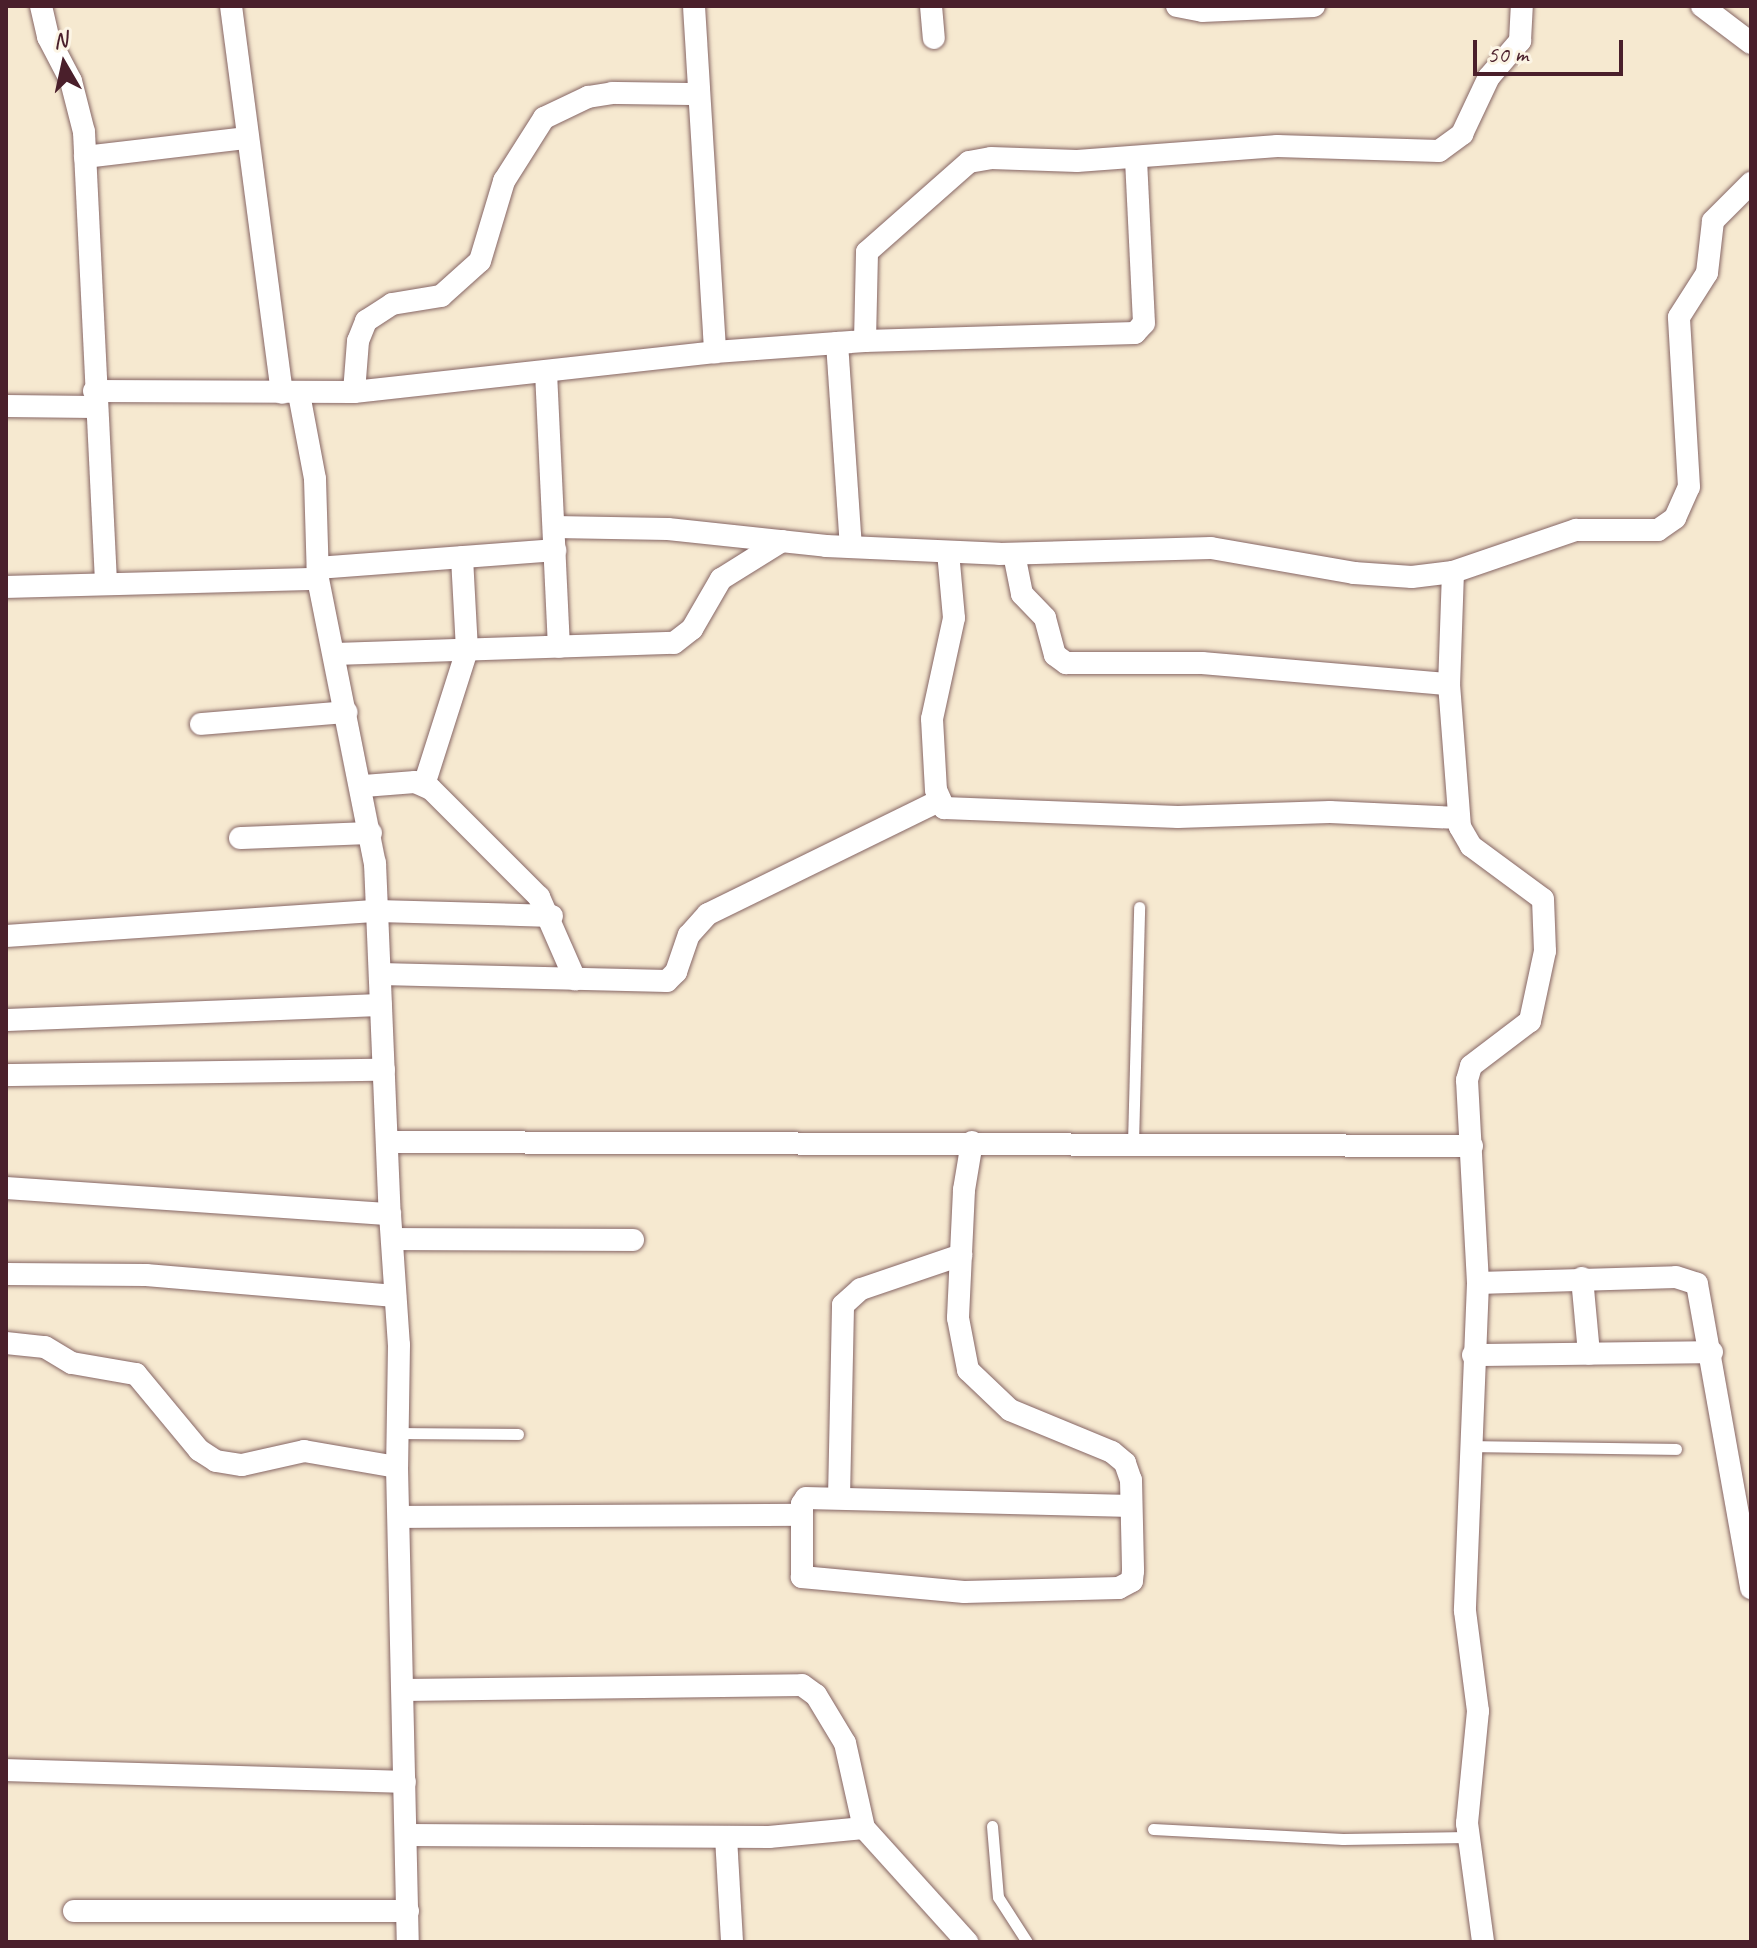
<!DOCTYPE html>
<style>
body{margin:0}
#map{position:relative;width:1757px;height:1948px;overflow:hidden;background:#f6e9d0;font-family:Caveat,sans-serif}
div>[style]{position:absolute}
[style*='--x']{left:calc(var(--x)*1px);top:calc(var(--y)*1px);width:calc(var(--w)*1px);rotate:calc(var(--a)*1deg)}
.roads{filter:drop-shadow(0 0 2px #866665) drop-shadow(0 0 2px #866665)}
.lane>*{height:11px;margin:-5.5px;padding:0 5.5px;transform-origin:5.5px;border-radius:5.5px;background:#fff}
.street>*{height:22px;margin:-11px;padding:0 11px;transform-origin:11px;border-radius:11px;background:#fff}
span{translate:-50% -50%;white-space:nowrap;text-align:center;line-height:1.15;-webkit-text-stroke:7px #fcf5e5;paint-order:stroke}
.frame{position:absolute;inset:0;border:8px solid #4a1f2b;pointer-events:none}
.north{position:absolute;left:24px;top:24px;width:80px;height:80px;-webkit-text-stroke:6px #fcf5e5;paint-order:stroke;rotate:351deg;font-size:22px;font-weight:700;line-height:32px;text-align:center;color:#4a1f2b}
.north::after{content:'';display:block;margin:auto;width:28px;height:36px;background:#4a1f2b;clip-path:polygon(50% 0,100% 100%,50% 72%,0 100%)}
.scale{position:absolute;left:1473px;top:40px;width:150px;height:36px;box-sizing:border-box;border:4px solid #4a1f2b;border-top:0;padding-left:10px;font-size:24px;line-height:28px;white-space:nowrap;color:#4a1f2b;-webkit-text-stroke:6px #fcf5e5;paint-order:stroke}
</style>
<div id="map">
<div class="roads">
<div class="lane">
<i style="--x:1133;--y:1143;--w:236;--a:-88.5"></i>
<i style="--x:399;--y:1433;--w:119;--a:0.5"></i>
<i style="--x:1470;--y:1446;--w:206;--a:0.8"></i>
<i style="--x:992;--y:1826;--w:71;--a:85.2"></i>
<i style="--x:998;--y:1897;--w:54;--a:57.2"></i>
<i style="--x:1153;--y:1829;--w:190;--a:3"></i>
<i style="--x:1343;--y:1839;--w:125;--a:-0.9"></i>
</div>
<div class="street">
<i style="--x:41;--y:6;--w:32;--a:77"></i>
<i style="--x:48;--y:37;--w:50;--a:62.4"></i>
<i style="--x:71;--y:81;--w:53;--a:75.7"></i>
<i style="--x:84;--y:132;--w:450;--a:87.2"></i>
<i style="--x:231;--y:6;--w:390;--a:82.5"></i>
<i style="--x:694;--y:6;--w:347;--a:86.5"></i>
<i style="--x:931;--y:6;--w:32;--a:85"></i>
<i style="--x:1177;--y:6;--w:25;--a:11"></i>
<i style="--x:1202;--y:11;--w:112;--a:-2.6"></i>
<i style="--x:1702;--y:6;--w:61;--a:37.1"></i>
<i style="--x:85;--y:157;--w:163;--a:-6.7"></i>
<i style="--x:865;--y:341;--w:89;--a:-88.7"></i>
<i style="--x:867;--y:252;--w:136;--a:-41.4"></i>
<i style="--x:969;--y:162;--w:22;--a:-10"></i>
<i style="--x:991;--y:158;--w:86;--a:2"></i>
<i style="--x:1077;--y:161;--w:201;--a:-4.3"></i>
<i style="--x:1277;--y:146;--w:162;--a:1.8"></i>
<i style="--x:1439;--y:151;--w:29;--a:-36"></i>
<i style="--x:1462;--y:134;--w:63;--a:-64.7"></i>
<i style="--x:1489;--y:77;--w:48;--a:-49.3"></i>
<i style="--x:1520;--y:41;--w:35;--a:-87"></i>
<i style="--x:837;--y:343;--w:204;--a:86.1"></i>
<i style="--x:546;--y:372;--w:275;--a:87.3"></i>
<i style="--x:94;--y:391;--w:260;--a:0.2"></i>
<i style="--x:354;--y:392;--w:363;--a:-6.3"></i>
<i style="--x:715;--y:352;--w:150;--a:-4.2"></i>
<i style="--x:865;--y:341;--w:270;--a:-1.7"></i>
<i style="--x:1135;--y:333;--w:13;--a:-48"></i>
<i style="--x:1144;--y:323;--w:165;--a:-92.8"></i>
<i style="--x:354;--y:392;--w:51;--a:-85.5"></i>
<i style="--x:358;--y:341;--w:22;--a:-68"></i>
<i style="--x:366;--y:321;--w:31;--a:-33"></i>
<i style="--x:392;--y:304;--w:50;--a:-9.3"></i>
<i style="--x:441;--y:296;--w:52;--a:-41.9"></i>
<i style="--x:480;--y:261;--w:84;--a:-73.3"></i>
<i style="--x:504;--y:181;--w:75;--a:-57.6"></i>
<i style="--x:544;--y:118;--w:49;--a:-25.5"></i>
<i style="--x:588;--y:97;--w:24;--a:-9"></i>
<i style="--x:612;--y:93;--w:85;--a:0.7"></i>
<i style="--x:299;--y:394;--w:86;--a:79.3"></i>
<i style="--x:315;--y:479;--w:100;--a:88.3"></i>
<i style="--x:6;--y:406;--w:88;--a:0.7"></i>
<i style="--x:554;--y:527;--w:114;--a:1"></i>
<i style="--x:668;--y:529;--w:159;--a:6.1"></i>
<i style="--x:826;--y:546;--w:173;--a:2.6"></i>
<i style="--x:999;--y:554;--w:212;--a:-1.6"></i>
<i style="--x:1211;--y:548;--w:145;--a:9.9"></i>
<i style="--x:1354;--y:573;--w:58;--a:3.9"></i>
<i style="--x:1412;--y:577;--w:41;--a:-7"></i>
<i style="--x:1453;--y:572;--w:130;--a:-18.9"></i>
<i style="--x:1576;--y:530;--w:82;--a:0"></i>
<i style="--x:1658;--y:530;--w:21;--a:-35"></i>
<i style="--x:1675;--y:518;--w:34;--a:-66"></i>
<i style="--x:1689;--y:487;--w:170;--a:-93.4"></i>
<i style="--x:1679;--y:317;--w:52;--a:-57.5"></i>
<i style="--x:1707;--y:273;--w:52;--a:-83.4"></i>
<i style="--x:1713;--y:221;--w:54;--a:-45"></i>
<i style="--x:948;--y:552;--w:66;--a:84.8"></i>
<i style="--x:954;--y:618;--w:103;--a:102.3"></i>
<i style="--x:932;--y:719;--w:71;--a:86.8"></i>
<i style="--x:936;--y:790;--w:20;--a:66"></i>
<i style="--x:944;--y:808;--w:234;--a:2.2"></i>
<i style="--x:1178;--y:817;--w:152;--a:-1.9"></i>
<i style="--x:1330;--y:812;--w:128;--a:2.7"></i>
<i style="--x:1014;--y:554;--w:41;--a:78.7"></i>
<i style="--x:1022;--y:594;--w:33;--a:46"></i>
<i style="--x:1045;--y:618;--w:38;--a:75"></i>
<i style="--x:1055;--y:655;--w:14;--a:36"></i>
<i style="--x:1066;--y:663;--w:136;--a:0"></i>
<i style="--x:1202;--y:663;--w:248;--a:4.9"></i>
<i style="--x:318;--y:568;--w:238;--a:-4.3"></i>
<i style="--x:1453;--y:572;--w:112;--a:92"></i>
<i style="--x:1449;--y:684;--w:143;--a:85.6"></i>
<i style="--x:1460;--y:827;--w:22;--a:60"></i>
<i style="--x:1471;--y:846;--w:89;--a:36.4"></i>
<i style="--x:1543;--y:899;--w:52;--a:87.8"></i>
<i style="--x:1545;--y:951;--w:72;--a:102.1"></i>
<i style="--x:1530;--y:1021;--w:74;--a:142.7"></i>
<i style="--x:1471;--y:1066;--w:15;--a:106"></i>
<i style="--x:1467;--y:1080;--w:203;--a:86.9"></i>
<i style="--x:1478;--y:1283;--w:328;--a:92.3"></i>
<i style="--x:1465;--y:1611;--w:101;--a:82.6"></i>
<i style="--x:1478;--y:1711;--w:113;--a:95.6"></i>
<i style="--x:1467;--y:1823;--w:120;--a:82.3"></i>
<i style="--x:6;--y:587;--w:312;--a:-1.5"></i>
<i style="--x:318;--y:579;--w:290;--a:78.7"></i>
<i style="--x:375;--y:863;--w:351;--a:87.6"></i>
<i style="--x:335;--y:654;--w:339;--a:-1.9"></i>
<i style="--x:674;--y:643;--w:23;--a:-38"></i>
<i style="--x:692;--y:629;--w:58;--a:-59.9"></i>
<i style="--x:721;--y:579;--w:72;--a:-31.9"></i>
<i style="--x:201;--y:724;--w:146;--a:-4.7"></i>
<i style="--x:424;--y:785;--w:142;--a:-72.3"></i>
<i style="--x:467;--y:650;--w:93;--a:-93.1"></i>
<i style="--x:364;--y:786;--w:51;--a:-4.5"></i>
<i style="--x:415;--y:782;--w:17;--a:24"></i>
<i style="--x:431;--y:789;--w:153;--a:45"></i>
<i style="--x:539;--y:897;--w:90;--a:66.3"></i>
<i style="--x:240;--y:838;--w:131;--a:-2.2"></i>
<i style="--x:6;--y:936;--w:372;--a:-3.9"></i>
<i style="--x:377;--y:911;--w:175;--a:1.6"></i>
<i style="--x:380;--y:974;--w:287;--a:1.4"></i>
<i style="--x:667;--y:981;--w:13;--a:-45"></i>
<i style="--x:676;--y:972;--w:39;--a:-71"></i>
<i style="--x:689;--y:935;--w:28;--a:-48"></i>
<i style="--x:708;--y:914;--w:257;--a:-26.1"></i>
<i style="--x:6;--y:1020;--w:375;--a:-2.3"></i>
<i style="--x:6;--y:1075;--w:378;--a:-0.8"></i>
<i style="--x:387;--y:1142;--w:1085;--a:0.21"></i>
<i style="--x:972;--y:1142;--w:49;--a:99.5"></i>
<i style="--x:964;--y:1190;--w:128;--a:92.7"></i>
<i style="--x:958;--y:1318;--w:53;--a:79.1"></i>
<i style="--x:968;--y:1370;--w:58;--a:43.6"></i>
<i style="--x:1010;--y:1410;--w:110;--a:22.4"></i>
<i style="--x:1112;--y:1452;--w:17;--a:40"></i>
<i style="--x:1125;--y:1463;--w:18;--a:71"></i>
<i style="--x:1131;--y:1480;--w:91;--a:88.7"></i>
<i style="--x:1133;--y:1571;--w:10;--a:96"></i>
<i style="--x:1132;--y:1581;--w:15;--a:152"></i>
<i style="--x:1119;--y:1588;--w:155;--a:178.5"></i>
<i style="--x:964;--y:1592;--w:163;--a:-174.7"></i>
<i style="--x:802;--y:1577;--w:73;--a:-90"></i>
<i style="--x:802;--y:1504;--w:7;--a:-56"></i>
<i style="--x:806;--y:1498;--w:325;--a:1.4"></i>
<i style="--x:6;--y:1188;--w:385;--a:3.9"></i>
<i style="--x:390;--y:1214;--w:131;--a:86.1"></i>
<i style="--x:399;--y:1345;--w:122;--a:90.9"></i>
<i style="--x:397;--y:1467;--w:475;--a:88.7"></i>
<i style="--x:393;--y:1239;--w:240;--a:0.2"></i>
<i style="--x:6;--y:1274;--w:140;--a:0.4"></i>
<i style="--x:146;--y:1275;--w:250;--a:4.8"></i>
<i style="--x:1582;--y:1278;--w:76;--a:84.7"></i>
<i style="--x:1478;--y:1283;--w:198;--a:-1.7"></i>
<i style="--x:1676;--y:1277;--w:22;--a:18"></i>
<i style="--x:1697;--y:1284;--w:309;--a:79.9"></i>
<i style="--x:6;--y:1343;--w:39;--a:6"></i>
<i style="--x:45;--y:1347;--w:31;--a:31"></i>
<i style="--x:72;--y:1363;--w:65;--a:9.8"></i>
<i style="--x:136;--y:1374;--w:99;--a:50.3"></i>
<i style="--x:199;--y:1450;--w:20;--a:33"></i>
<i style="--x:216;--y:1461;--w:26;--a:9"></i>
<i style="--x:242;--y:1465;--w:64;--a:-12.7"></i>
<i style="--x:304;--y:1451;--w:94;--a:9.8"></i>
<i style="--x:1473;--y:1355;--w:239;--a:-0.7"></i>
<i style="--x:839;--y:1498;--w:193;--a:-88.8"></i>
<i style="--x:843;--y:1305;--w:24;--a:-42"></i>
<i style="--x:861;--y:1289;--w:106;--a:-18.8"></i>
<i style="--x:400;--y:1517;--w:401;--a:-0.3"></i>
<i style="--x:403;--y:1690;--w:399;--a:-0.7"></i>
<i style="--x:802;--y:1685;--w:17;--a:36"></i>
<i style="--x:816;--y:1695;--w:56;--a:58.9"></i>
<i style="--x:845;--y:1743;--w:87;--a:77.4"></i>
<i style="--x:6;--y:1770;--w:399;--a:1.7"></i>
<i style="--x:406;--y:1835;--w:363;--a:0.3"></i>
<i style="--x:769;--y:1837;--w:95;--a:-5.4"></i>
<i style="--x:864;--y:1828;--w:154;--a:47.9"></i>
<i style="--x:726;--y:1837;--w:105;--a:86.7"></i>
<i style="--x:74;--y:1911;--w:334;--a:0"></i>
</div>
</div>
<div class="frame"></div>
<div class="north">N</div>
<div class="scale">50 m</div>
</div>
